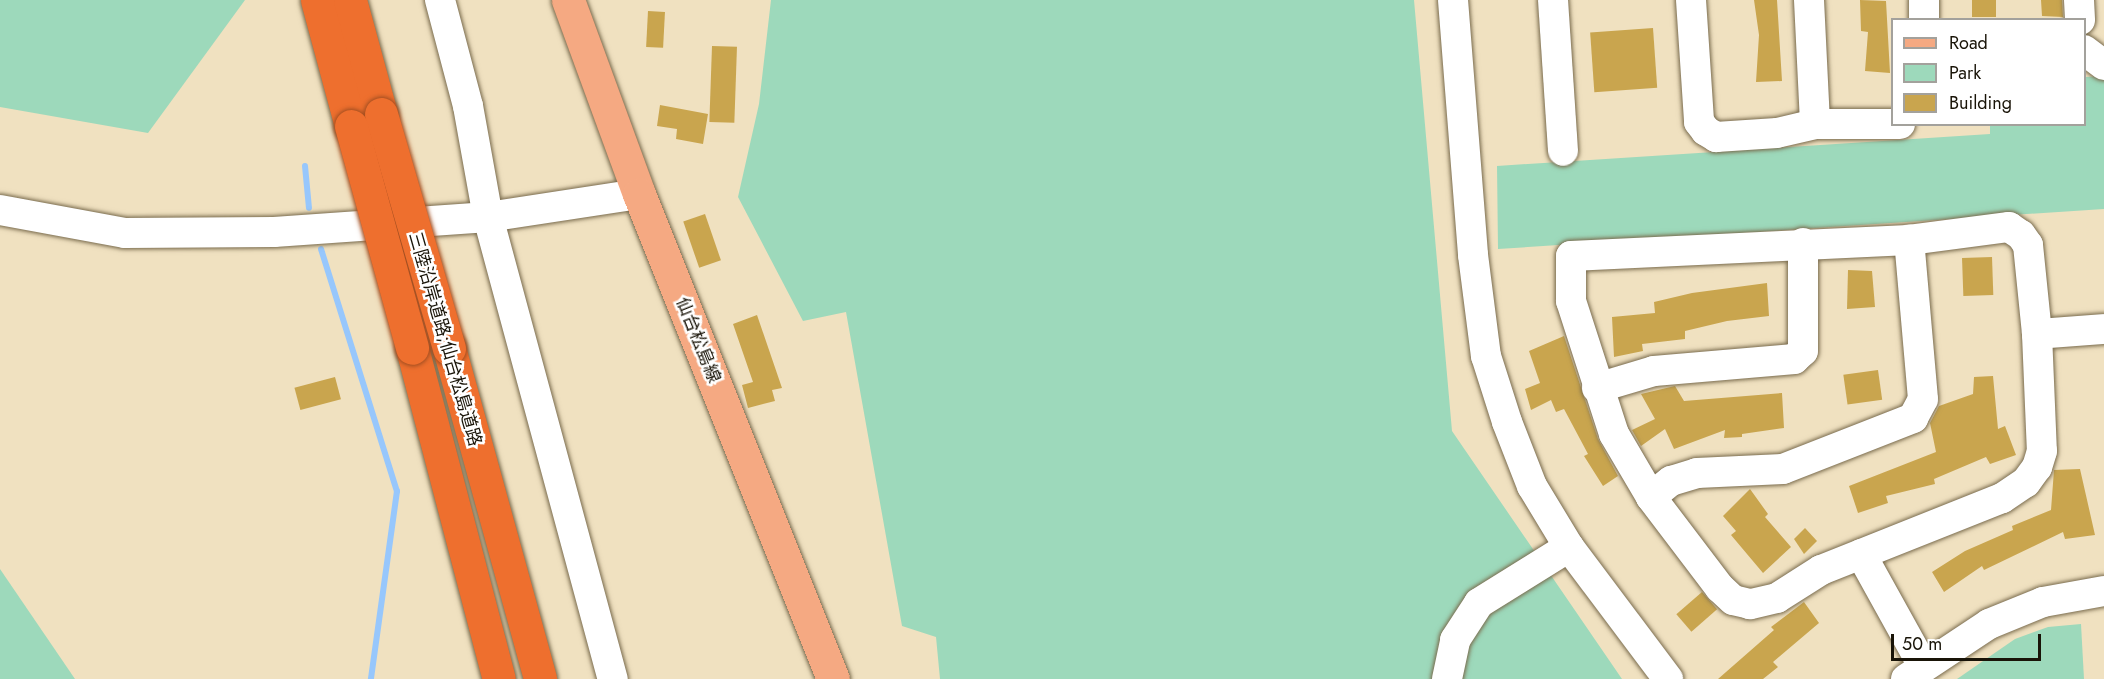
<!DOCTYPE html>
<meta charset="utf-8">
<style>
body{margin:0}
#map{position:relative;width:2104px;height:679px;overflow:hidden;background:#f0e1c0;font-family:Jost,"Noto Sans JP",sans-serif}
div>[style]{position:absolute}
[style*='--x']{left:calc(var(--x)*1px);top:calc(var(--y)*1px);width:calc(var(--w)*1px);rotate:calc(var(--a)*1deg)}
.green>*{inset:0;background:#9dd9bb}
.stream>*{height:6px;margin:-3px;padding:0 3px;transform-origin:3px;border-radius:3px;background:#97c7fc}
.building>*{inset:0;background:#c9a54e;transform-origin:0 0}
.roads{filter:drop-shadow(0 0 2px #796b4d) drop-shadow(0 0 2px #796b4d)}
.minor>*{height:30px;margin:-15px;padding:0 15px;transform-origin:15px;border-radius:15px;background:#fff}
.major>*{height:33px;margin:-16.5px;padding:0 16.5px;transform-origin:16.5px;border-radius:16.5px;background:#f5a982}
.highway>*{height:33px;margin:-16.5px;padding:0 16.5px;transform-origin:16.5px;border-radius:16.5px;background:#ee6f2e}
.bridges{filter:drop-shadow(0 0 2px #a34f21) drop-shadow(0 0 2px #a34f21)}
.highway-bridge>*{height:33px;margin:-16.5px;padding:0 16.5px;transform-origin:16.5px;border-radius:16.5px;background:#ee6f2e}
span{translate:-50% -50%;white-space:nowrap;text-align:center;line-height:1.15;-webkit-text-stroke:5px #fff;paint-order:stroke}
.street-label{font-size:18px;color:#191408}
.legend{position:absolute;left:1891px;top:18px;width:195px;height:108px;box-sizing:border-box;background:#fff;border:2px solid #a3a19c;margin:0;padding:8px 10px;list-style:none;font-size:18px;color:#191408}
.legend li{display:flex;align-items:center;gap:12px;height:30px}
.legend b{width:30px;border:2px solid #a3a19c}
.scale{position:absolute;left:1891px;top:634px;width:150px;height:27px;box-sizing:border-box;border:3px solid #191408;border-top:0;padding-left:8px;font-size:18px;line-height:21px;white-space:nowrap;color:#191408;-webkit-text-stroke:4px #fff;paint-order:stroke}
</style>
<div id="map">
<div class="green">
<i style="clip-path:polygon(0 0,245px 0,148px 133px,0 107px)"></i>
<i style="clip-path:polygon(771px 0,1414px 0,1452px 431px,1622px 679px,940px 679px,936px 637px,902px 626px,846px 312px,803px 321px,738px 197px,759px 104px)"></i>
<i style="clip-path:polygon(2104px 76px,2104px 209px,1498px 249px,1497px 166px,1990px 134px,1990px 125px,2084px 124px,2085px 77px)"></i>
<i style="clip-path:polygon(0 569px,75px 679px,0 679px)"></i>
<i style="clip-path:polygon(2081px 624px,2084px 679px,1957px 679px,2015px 639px,2048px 627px)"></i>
</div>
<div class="stream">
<i style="--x:305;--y:166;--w:42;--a:84.6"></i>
<i style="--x:321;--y:249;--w:254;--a:72.6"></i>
<i style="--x:397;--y:491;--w:190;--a:97.9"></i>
</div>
<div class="building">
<i style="clip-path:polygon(1754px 0,1777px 0,1782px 81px,1756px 82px,1759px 35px)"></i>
<i style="clip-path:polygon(1860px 0,1886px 1px,1890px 73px,1865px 71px,1868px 32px,1861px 31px)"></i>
<i style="left:1972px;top:0;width:24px;height:17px"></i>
<i style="clip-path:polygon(2041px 0,2062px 0,2063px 17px,2042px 16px)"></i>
<i style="left:648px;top:11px;width:17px;height:36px;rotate:3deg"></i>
<i style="left:1653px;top:28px;width:60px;height:63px;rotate:86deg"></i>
<i style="left:712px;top:46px;width:25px;height:76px;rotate:2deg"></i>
<i style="clip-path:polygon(660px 105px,708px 114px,703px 144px,676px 139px,677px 129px,657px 126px)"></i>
<i style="left:705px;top:214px;width:49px;height:23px;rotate:71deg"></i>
<i style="left:1992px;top:257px;width:38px;height:30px;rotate:88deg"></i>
<i style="clip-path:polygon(1848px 270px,1872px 271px,1875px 307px,1847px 309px)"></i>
<i style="clip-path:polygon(1767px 283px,1769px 316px,1727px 321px,1685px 331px,1685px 339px,1642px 344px,1643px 351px,1614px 357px,1612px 317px,1655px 313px,1654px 302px,1692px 293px)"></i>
<i style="clip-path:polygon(757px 315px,782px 388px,772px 390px,775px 401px,748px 408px,742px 385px,753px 382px,733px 324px)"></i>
<i style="clip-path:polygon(1564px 336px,1598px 439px,1618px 476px,1603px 486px,1584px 456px,1588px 454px,1564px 409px,1556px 412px,1551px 400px,1531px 410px,1525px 389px,1540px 383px,1529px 351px)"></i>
<i style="left:1878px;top:370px;width:30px;height:35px;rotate:82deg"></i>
<i style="clip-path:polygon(1993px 376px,1998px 429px,2005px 426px,2016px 455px,1990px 464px,1986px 457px,1934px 479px,1935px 484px,1886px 496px,1888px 503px,1858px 513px,1849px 486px,1936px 452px,1930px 423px,1939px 406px,1973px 394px,1974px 377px)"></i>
<i style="left:335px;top:377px;width:23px;height:42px;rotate:75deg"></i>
<i style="clip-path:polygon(1675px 386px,1684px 401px,1782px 393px,1784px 428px,1742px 434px,1742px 437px,1724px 438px,1725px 430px,1674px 449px,1665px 429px,1641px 446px,1632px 430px,1655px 419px,1641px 394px)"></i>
<i style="clip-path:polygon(2080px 469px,2095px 535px,2065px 539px,2063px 532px,1984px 570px,1982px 566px,1944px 592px,1932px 572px,1965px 551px,2013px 530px,2012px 526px,2051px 510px,2054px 470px)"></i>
<i style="clip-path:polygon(1750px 489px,1768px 514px,1765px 517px,1791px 547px,1763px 573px,1731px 535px,1736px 531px,1723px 516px)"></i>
<i style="clip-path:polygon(1805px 528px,1817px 541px,1804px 554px,1794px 539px)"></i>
<i style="left:1702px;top:592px;width:23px;height:34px;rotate:49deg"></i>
<i style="clip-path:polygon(1804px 602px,1819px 623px,1773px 662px,1778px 667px,1763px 679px,1718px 679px,1774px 630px,1771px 627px)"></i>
</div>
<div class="roads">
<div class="minor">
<i style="--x:440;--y:0;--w:110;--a:75.2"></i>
<i style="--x:468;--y:106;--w:113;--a:79.8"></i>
<i style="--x:488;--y:217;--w:479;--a:74.9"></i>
<i style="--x:1453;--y:0;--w:256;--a:85.5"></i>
<i style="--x:1473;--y:255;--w:102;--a:82.7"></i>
<i style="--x:1486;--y:356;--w:69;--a:72.3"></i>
<i style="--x:1507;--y:422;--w:69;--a:68.7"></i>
<i style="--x:1532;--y:486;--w:71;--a:58.8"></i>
<i style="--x:1569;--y:547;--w:165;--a:53.1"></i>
<i style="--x:1553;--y:0;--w:151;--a:86.2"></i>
<i style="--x:1691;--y:0;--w:122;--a:86.2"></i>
<i style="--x:1699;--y:122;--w:11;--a:52"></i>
<i style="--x:1706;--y:131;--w:12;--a:31"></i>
<i style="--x:1716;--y:137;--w:61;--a:-3.8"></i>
<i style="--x:1777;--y:133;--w:39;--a:-13"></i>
<i style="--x:1815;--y:124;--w:85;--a:0"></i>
<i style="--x:1809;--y:0;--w:124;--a:87.2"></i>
<i style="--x:1924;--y:0;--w:20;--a:90"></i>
<i style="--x:2079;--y:0;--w:20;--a:87"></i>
<i style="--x:2084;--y:50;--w:25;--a:37"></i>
<i style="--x:0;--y:210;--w:127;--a:10.4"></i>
<i style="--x:125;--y:233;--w:149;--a:-0.4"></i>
<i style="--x:274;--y:232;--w:215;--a:-4"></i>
<i style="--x:488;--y:217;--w:153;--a:-8.7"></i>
<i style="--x:2009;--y:227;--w:14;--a:34"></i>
<i style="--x:2021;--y:235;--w:12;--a:55"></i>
<i style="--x:2028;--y:245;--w:89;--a:84.2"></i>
<i style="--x:2037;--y:334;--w:117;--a:87.6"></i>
<i style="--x:2042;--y:451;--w:17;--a:107"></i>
<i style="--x:2037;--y:467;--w:19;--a:126"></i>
<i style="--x:2026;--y:482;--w:29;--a:146"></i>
<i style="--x:2002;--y:498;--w:195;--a:158.3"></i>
<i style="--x:1821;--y:570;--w:52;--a:147.5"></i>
<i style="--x:1777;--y:598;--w:28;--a:167"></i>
<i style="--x:1750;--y:604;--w:17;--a:-167"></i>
<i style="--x:1733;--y:600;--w:18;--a:-137"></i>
<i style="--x:1720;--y:588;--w:114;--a:-127.2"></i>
<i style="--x:1651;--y:497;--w:73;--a:-120.4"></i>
<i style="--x:1614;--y:434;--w:140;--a:-107.9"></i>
<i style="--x:1571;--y:301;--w:45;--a:-90"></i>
<i style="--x:1571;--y:256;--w:338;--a:-2.7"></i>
<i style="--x:1909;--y:240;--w:101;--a:-7.4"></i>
<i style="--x:2037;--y:334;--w:67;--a:-4.3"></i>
<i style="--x:1597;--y:388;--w:59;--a:-16.6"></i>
<i style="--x:1654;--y:371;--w:141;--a:-4.9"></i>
<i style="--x:1794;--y:359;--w:12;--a:-42"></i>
<i style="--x:1803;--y:351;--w:108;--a:-90"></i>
<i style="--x:1651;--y:497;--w:26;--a:-39"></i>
<i style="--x:1671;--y:481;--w:27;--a:-17"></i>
<i style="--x:1697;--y:473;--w:86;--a:-2.7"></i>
<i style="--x:1783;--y:469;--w:140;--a:-21.4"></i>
<i style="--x:1913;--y:418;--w:21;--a:-62"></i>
<i style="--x:1923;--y:399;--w:160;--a:-95"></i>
<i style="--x:1861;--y:554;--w:128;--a:61"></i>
<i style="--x:1447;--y:679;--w:40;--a:-78"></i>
<i style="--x:1455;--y:640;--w:44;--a:-57"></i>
<i style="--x:1479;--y:603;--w:106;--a:-31.9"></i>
<i style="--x:1906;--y:679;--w:100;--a:-33.5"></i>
<i style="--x:1989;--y:624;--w:58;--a:-22.2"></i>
<i style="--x:2043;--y:602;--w:62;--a:-10.2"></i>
</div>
<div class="major">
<i style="--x:568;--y:0;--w:207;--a:69.9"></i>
<i style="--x:639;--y:194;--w:522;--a:68.2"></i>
</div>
<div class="highway">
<i style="--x:317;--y:0;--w:131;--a:74.9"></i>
<i style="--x:350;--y:0;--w:118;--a:74.8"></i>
<i style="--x:412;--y:348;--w:342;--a:75.3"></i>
<i style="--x:449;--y:348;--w:343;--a:74.6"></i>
</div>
</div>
<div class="bridges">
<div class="highway-bridge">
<i style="--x:381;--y:114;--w:244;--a:73.8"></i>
<i style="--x:351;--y:126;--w:230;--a:74.6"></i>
</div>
</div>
<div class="street-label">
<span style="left:445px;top:339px;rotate:74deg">三陸沿岸道路;仙台松島道路</span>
<span style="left:698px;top:340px;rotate:68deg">仙台松島線</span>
</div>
<ul class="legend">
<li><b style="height:8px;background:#f5a982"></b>Road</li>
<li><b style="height:16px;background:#9dd9bb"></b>Park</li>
<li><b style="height:16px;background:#c9a54e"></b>Building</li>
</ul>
<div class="scale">50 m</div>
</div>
